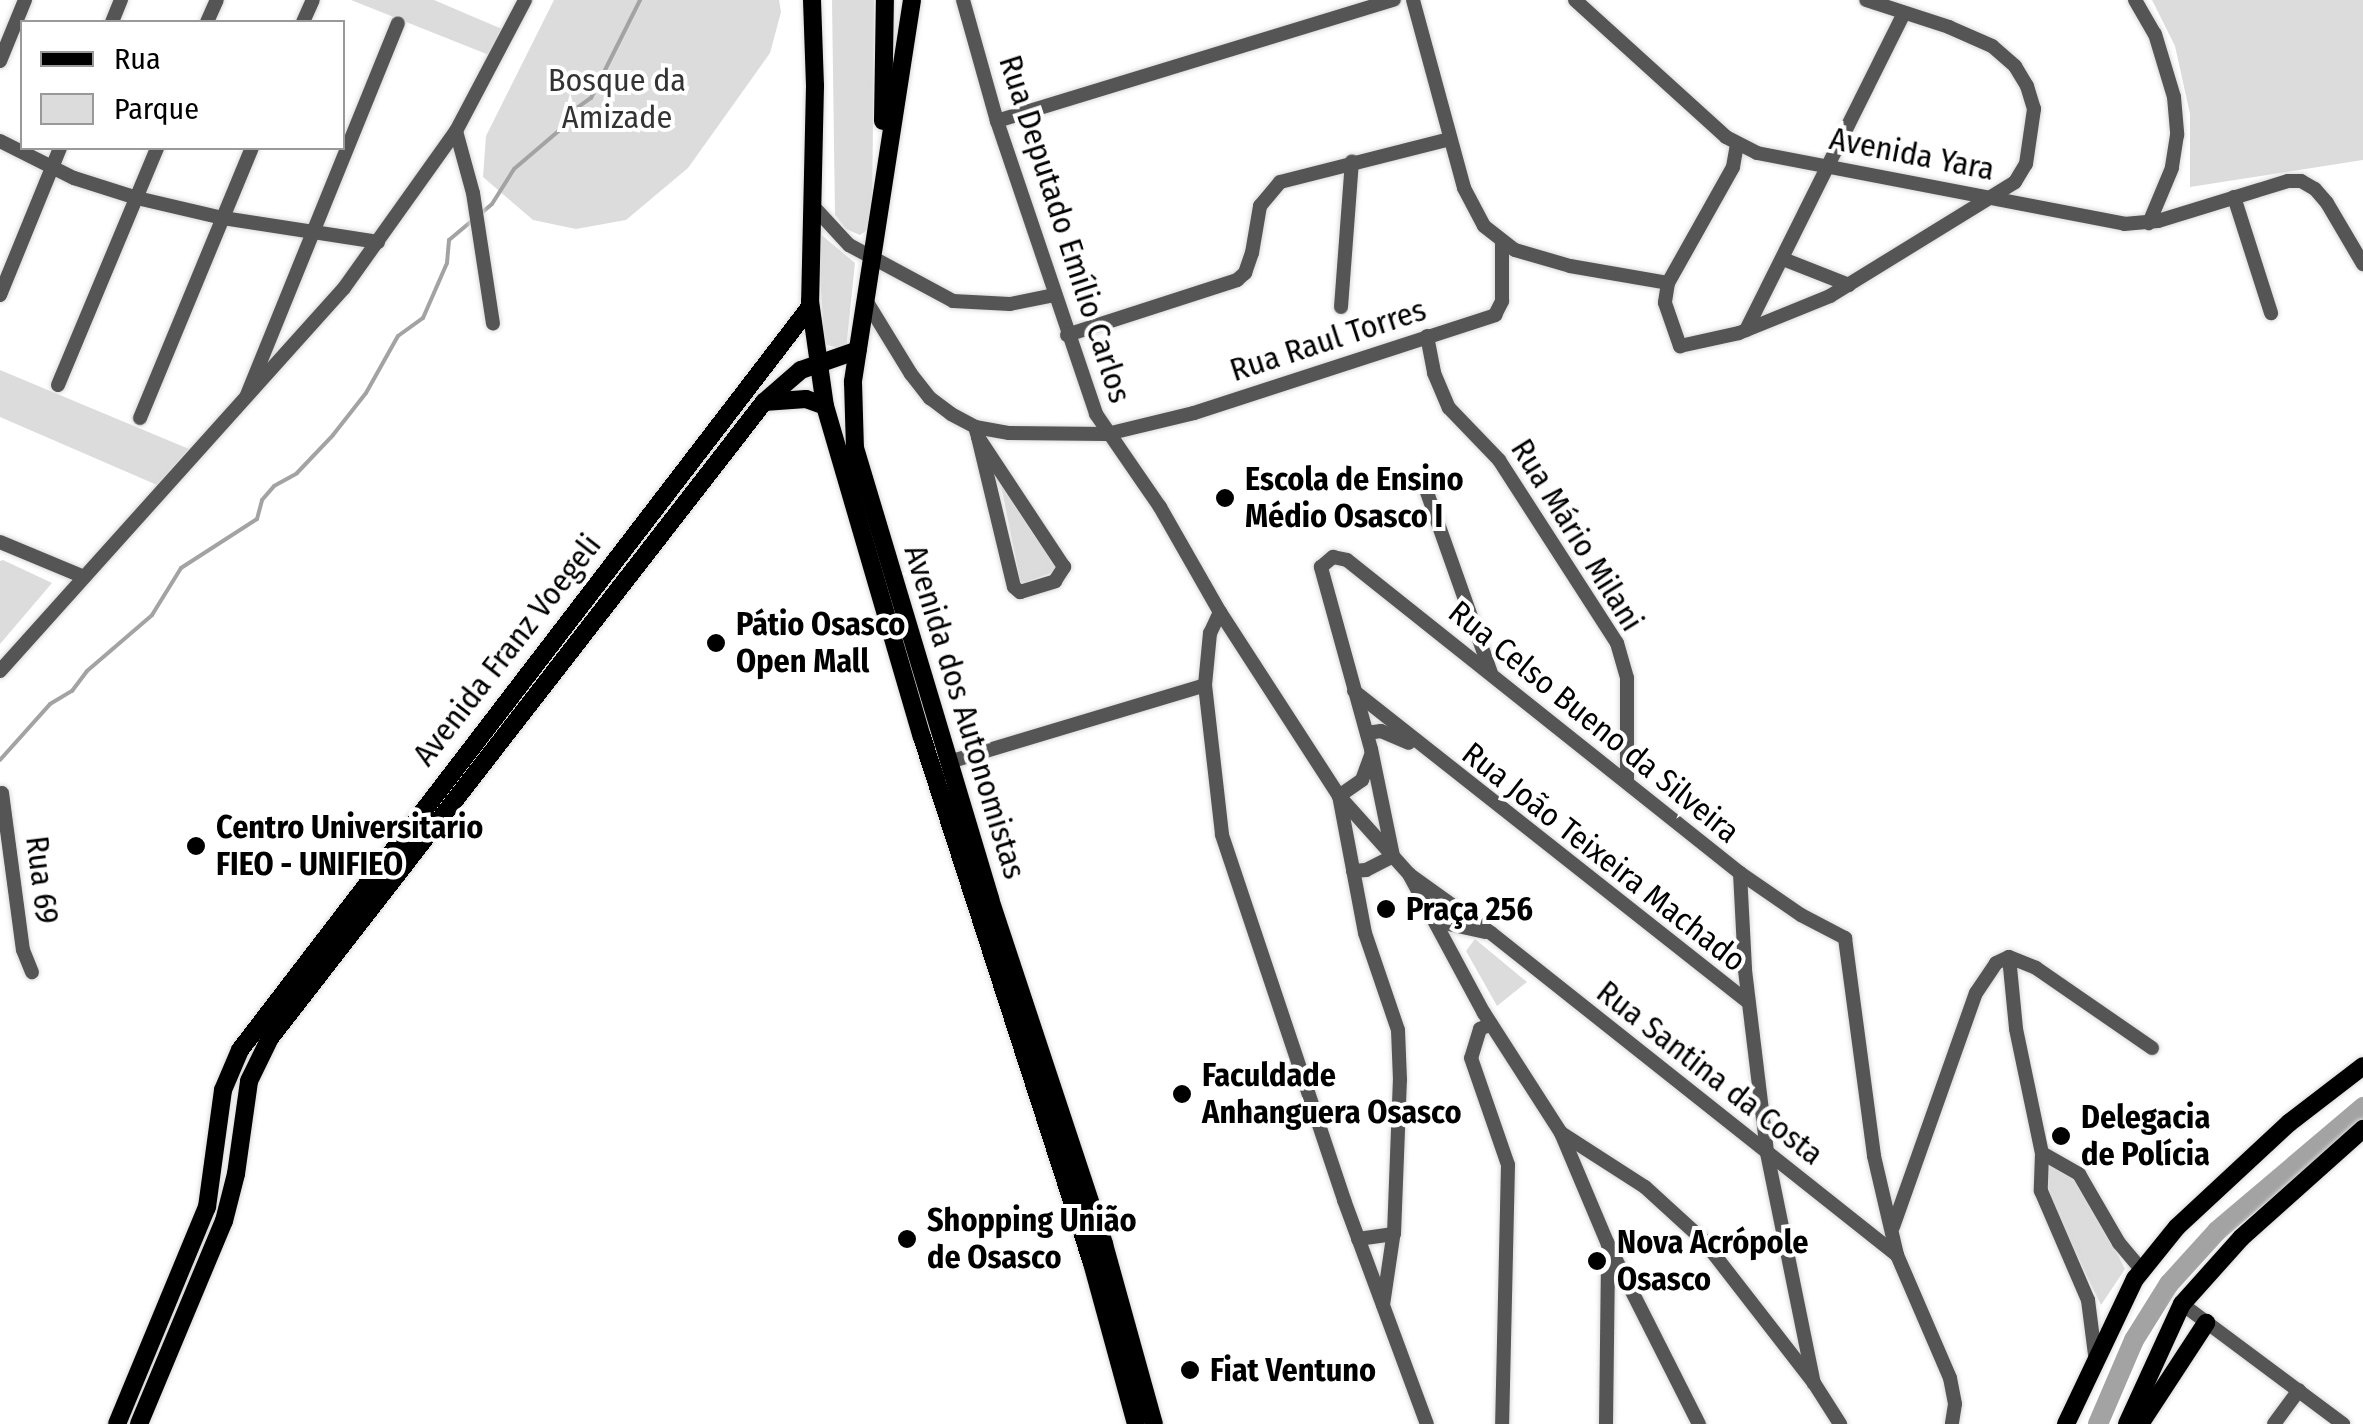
<!DOCTYPE html>
<meta charset="utf-8">
<style>
body{margin:0}
#map{position:relative;width:2363px;height:1424px;overflow:hidden;background:#fff;font-family:"Fira Sans Condensed",sans-serif}
div>[style]{position:absolute}
[style*='--x']{left:calc(var(--x)*1px);top:calc(var(--y)*1px);width:calc(var(--w)*1px);rotate:calc(var(--a)*1deg)}
.green>*{inset:0;background:#dcdcdc}
.stream>*{height:4px;margin:-2px;padding:0 2px;transform-origin:2px;border-radius:2px;background:#a3a3a3}
.river>*{height:20px;margin:-10px;padding:0 10px;transform-origin:10px;border-radius:10px;background:#a3a3a3}
.roads{filter:drop-shadow(0 0 2px #dbdbdb) drop-shadow(0 0 2px #dbdbdb)}
.minor>*{height:14px;margin:-7px;padding:0 7px;transform-origin:7px;border-radius:7px;background:#555}
.major>*{height:18px;margin:-9px;padding:0 9px;transform-origin:9px;border-radius:9px;background:#000}
.dots>*{width:28px;height:28px;translate:-50% -50%;box-sizing:border-box;border:5px solid #fff;border-radius:50%}
span{translate:-50% -50%;white-space:nowrap;text-align:center;line-height:1.15;-webkit-text-stroke:8px #fff;paint-order:stroke}
.park-label{font-size:32px;color:#333}
.street-label{font-size:32px;color:#000}
.poi-label{font-size:32px;color:#000;font-weight:700}
.left{translate:0 -50%;text-align:left}
.legend{position:absolute;left:20px;top:20px;width:325px;height:130px;box-sizing:border-box;background:#fff;border:2px solid #999;margin:0;padding:12px 18px;list-style:none;font-size:30px;color:#000}
.legend li{display:flex;align-items:center;gap:20px;height:50px}
.legend b{width:50px;border:2px solid #999}
</style>
<div id="map">
<div class="green">
<i style="clip-path:polygon(351px 0,434px 0,502px 29px,489px 55px)"></i>
<i style="clip-path:polygon(554px 0,779px 0,781px 12px,770px 53px,688px 168px,626px 220px,576px 229px,533px 220px,483px 177px,486px 136px)"></i>
<i style="clip-path:polygon(832px 0,874px 0,872px 227px,860px 235px,846px 229px,835px 215px)"></i>
<i style="clip-path:polygon(2152px 0,2363px 0,2363px 160px,2190px 187px,2190px 114px,2175px 46px)"></i>
<i style="clip-path:polygon(818px 232px,855px 263px,846px 350px,824px 344px)"></i>
<i style="clip-path:polygon(0 370px,189px 449px,157px 485px,0 417px)"></i>
<i style="clip-path:polygon(999px 476px,1059px 570px,1021px 584px)"></i>
<i style="clip-path:polygon(3px 560px,52px 583px,0 644px,0 561px)"></i>
<i style="clip-path:polygon(1475px 939px,1527px 982px,1497px 1006px,1466px 951px)"></i>
<i style="clip-path:polygon(2045px 1164px,2056px 1165px,2074px 1177px,2091px 1200px,2125px 1269px,2101px 1305px,2046px 1191px)"></i>
</div>
<div class="stream">
<i style="--x:479;--y:215;--w:17;--a:-40"></i>
<i style="--x:492;--y:204;--w:41;--a:-57.8"></i>
<i style="--x:514;--y:169;--w:62;--a:-40.4"></i>
<i style="--x:561;--y:129;--w:11;--a:-80"></i>
<i style="--x:563;--y:118;--w:34;--a:-36"></i>
<i style="--x:591;--y:98;--w:110;--a:-63.4"></i>
<i style="--x:0;--y:760;--w:75;--a:-48.2"></i>
<i style="--x:50;--y:704;--w:26;--a:-31"></i>
<i style="--x:72;--y:691;--w:25;--a:-53"></i>
<i style="--x:87;--y:671;--w:86;--a:-40.7"></i>
<i style="--x:152;--y:615;--w:55;--a:-58.3"></i>
<i style="--x:181;--y:568;--w:90;--a:-32.8"></i>
<i style="--x:257;--y:519;--w:20;--a:-75"></i>
<i style="--x:262;--y:500;--w:18;--a:-49"></i>
<i style="--x:274;--y:486;--w:26;--a:-29"></i>
<i style="--x:297;--y:473;--w:52;--a:-46.5"></i>
<i style="--x:333;--y:435;--w:53;--a:-51.8"></i>
<i style="--x:366;--y:393;--w:65;--a:-60.7"></i>
<i style="--x:398;--y:336;--w:31;--a:-36"></i>
<i style="--x:423;--y:318;--w:60;--a:-66.4"></i>
<i style="--x:447;--y:263;--w:23;--a:-85"></i>
<i style="--x:449;--y:240;--w:30;--a:-40"></i>
</div>
<div class="river">
<i style="--x:2098;--y:1424;--w:91;--a:-66.8"></i>
<i style="--x:2134;--y:1340;--w:66;--a:-58"></i>
<i style="--x:2169;--y:1284;--w:72;--a:-47.8"></i>
<i style="--x:2217;--y:1231;--w:192;--a:-40.3"></i>
</div>
<div class="roads">
<div class="minor">
<i style="--x:963;--y:0;--w:126;--a:74.3"></i>
<i style="--x:997;--y:121;--w:309;--a:71.3"></i>
<i style="--x:1096;--y:414;--w:113;--a:55.5"></i>
<i style="--x:1160;--y:507;--w:121;--a:60.3"></i>
<i style="--x:1220;--y:612;--w:219;--a:57.1"></i>
<i style="--x:1339;--y:796;--w:105;--a:48.1"></i>
<i style="--x:1409;--y:874;--w:158;--a:61.7"></i>
<i style="--x:1484;--y:1013;--w:143;--a:57.3"></i>
<i style="--x:1561;--y:1133;--w:121;--a:67.1"></i>
<i style="--x:1608;--y:1244;--w:202;--a:63.2"></i>
<i style="--x:1413;--y:0;--w:195;--a:74.8"></i>
<i style="--x:1464;--y:188;--w:43;--a:62.2"></i>
<i style="--x:1484;--y:226;--w:39;--a:38"></i>
<i style="--x:1515;--y:250;--w:57;--a:16.2"></i>
<i style="--x:1570;--y:266;--w:99;--a:9.8"></i>
<i style="--x:1668;--y:283;--w:133;--a:-60.7"></i>
<i style="--x:1733;--y:167;--w:22;--a:-80"></i>
<i style="--x:1575;--y:0;--w:204;--a:42.2"></i>
<i style="--x:1726;--y:137;--w:35;--a:27"></i>
<i style="--x:1757;--y:153;--w:374;--a:10.9"></i>
<i style="--x:2124;--y:224;--w:34;--a:-5"></i>
<i style="--x:2158;--y:221;--w:136;--a:-17.1"></i>
<i style="--x:2288;--y:181;--w:13;--a:0"></i>
<i style="--x:2301;--y:181;--w:16;--a:30"></i>
<i style="--x:2315;--y:189;--w:18;--a:49"></i>
<i style="--x:2327;--y:203;--w:71;--a:59.5"></i>
<i style="--x:2135;--y:0;--w:39;--a:60"></i>
<i style="--x:2155;--y:34;--w:66;--a:73.2"></i>
<i style="--x:2174;--y:97;--w:38;--a:85"></i>
<i style="--x:2177;--y:135;--w:33;--a:99"></i>
<i style="--x:2172;--y:168;--w:60;--a:112.7"></i>
<i style="--x:112;--y:22;--w:24;--a:-68"></i>
<i style="--x:207;--y:22;--w:24;--a:-66"></i>
<i style="--x:303;--y:22;--w:24;--a:-66"></i>
<i style="--x:0;--y:61;--w:66;--a:-67.7"></i>
<i style="--x:997;--y:121;--w:415;--a:-17"></i>
<i style="--x:456;--y:131;--w:64;--a:74.7"></i>
<i style="--x:473;--y:193;--w:132;--a:81.3"></i>
<i style="--x:0;--y:141;--w:83;--a:26.6"></i>
<i style="--x:74;--y:178;--w:66;--a:17.6"></i>
<i style="--x:137;--y:198;--w:88;--a:13.1"></i>
<i style="--x:223;--y:218;--w:157;--a:8.8"></i>
<i style="--x:2234;--y:197;--w:122;--a:72.3"></i>
<i style="--x:813;--y:206;--w:53;--a:47.3"></i>
<i style="--x:849;--y:245;--w:118;--a:28.3"></i>
<i style="--x:953;--y:301;--w:57;--a:3"></i>
<i style="--x:1010;--y:304;--w:46;--a:-11.3"></i>
<i style="--x:1783;--y:259;--w:71;--a:21.5"></i>
<i style="--x:1668;--y:283;--w:20;--a:99"></i>
<i style="--x:1665;--y:303;--w:46;--a:70.8"></i>
<i style="--x:1680;--y:346;--w:60;--a:-12.4"></i>
<i style="--x:1739;--y:333;--w:98;--a:-22.1"></i>
<i style="--x:1830;--y:296;--w:217;--a:-31.6"></i>
<i style="--x:2015;--y:182;--w:21;--a:-59"></i>
<i style="--x:2026;--y:164;--w:56;--a:-81.7"></i>
<i style="--x:2034;--y:109;--w:24;--a:-107"></i>
<i style="--x:2027;--y:86;--w:23;--a:-121"></i>
<i style="--x:2015;--y:66;--w:30;--a:-139"></i>
<i style="--x:1992;--y:46;--w:47;--a:-156.2"></i>
<i style="--x:1949;--y:27;--w:87;--a:-162"></i>
<i style="--x:0;--y:295;--w:159;--a:-67.8"></i>
<i style="--x:865;--y:299;--w:88;--a:58.5"></i>
<i style="--x:911;--y:374;--w:31;--a:52"></i>
<i style="--x:930;--y:398;--w:26;--a:37"></i>
<i style="--x:951;--y:414;--w:27;--a:28"></i>
<i style="--x:975;--y:427;--w:35;--a:10"></i>
<i style="--x:1009;--y:433;--w:98;--a:0.6"></i>
<i style="--x:1107;--y:434;--w:89;--a:-13.6"></i>
<i style="--x:1194;--y:413;--w:317;--a:-18"></i>
<i style="--x:1495;--y:315;--w:16;--a:-63"></i>
<i style="--x:1502;--y:301;--w:57;--a:-90"></i>
<i style="--x:1341;--y:307;--w:146;--a:-85.7"></i>
<i style="--x:1746;--y:330;--w:354;--a:-63.5"></i>
<i style="--x:1067;--y:335;--w:179;--a:-17.9"></i>
<i style="--x:1237;--y:280;--w:11;--a:-41"></i>
<i style="--x:1245;--y:273;--w:21;--a:-71"></i>
<i style="--x:1252;--y:253;--w:48;--a:-80.3"></i>
<i style="--x:1260;--y:206;--w:31;--a:-50"></i>
<i style="--x:1280;--y:182;--w:175;--a:-14.2"></i>
<i style="--x:1427;--y:336;--w:38;--a:79"></i>
<i style="--x:1434;--y:373;--w:38;--a:67"></i>
<i style="--x:1449;--y:408;--w:72;--a:46.1"></i>
<i style="--x:1499;--y:460;--w:218;--a:57.2"></i>
<i style="--x:1617;--y:643;--w:36;--a:74"></i>
<i style="--x:1627;--y:678;--w:104;--a:90"></i>
<i style="--x:58;--y:385;--w:257;--a:-67.3"></i>
<i style="--x:247;--y:395;--w:401;--a:-67.9"></i>
<i style="--x:140;--y:418;--w:292;--a:-67.5"></i>
<i style="--x:975;--y:427;--w:10;--a:73"></i>
<i style="--x:978;--y:437;--w:154;--a:76.5"></i>
<i style="--x:1014;--y:587;--w:8;--a:40"></i>
<i style="--x:1020;--y:592;--w:37;--a:-17"></i>
<i style="--x:1055;--y:581;--w:17;--a:-57"></i>
<i style="--x:1064;--y:567;--w:156;--a:-123.5"></i>
<i style="--x:1423;--y:481;--w:204;--a:70.5"></i>
<i style="--x:0;--y:542;--w:91;--a:22.6"></i>
<i style="--x:1220;--y:612;--w:23;--a:115"></i>
<i style="--x:1210;--y:633;--w:52;--a:95.5"></i>
<i style="--x:1205;--y:685;--w:151;--a:83.5"></i>
<i style="--x:1222;--y:835;--w:385;--a:71.5"></i>
<i style="--x:1344;--y:1200;--w:239;--a:69.7"></i>
<i style="--x:0;--y:671;--w:515;--a:-48.07"></i>
<i style="--x:344;--y:288;--w:193;--a:-54.5"></i>
<i style="--x:456;--y:131;--w:148;--a:-62.2"></i>
<i style="--x:1354;--y:691;--w:502;--a:38.29"></i>
<i style="--x:1367;--y:733;--w:14;--a:-8"></i>
<i style="--x:1381;--y:731;--w:30;--a:23"></i>
<i style="--x:949;--y:762;--w:267;--a:-16.7"></i>
<i style="--x:2;--y:793;--w:158;--a:82.4"></i>
<i style="--x:23;--y:950;--w:24;--a:68"></i>
<i style="--x:1393;--y:856;--w:109;--a:-101.6"></i>
<i style="--x:1371;--y:749;--w:189;--a:-105.4"></i>
<i style="--x:1321;--y:567;--w:16;--a:-40"></i>
<i style="--x:1333;--y:557;--w:14;--a:12"></i>
<i style="--x:1347;--y:560;--w:502;--a:38.54"></i>
<i style="--x:1740;--y:873;--w:74;--a:34.5"></i>
<i style="--x:1801;--y:915;--w:50;--a:27.6"></i>
<i style="--x:1845;--y:938;--w:220;--a:82.4"></i>
<i style="--x:1874;--y:1156;--w:102;--a:76.9"></i>
<i style="--x:1897;--y:1255;--w:134;--a:66.7"></i>
<i style="--x:1950;--y:1378;--w:26;--a:79"></i>
<i style="--x:1955;--y:1404;--w:20;--a:99"></i>
<i style="--x:1353;--y:871;--w:13;--a:-4"></i>
<i style="--x:1366;--y:870;--w:30;--a:-27"></i>
<i style="--x:1740;--y:873;--w:97;--a:87"></i>
<i style="--x:1745;--y:970;--w:184;--a:83.1"></i>
<i style="--x:1767;--y:1153;--w:235;--a:78.5"></i>
<i style="--x:1410;--y:875;--w:100;--a:35.6"></i>
<i style="--x:1491;--y:933;--w:518;--a:38.42"></i>
<i style="--x:1431;--y:913;--w:16;--a:38"></i>
<i style="--x:1444;--y:923;--w:42;--a:12.4"></i>
<i style="--x:2009;--y:957;--w:72;--a:84.4"></i>
<i style="--x:2016;--y:1029;--w:127;--a:78.2"></i>
<i style="--x:2042;--y:1153;--w:38;--a:92"></i>
<i style="--x:2041;--y:1191;--w:119;--a:66.7"></i>
<i style="--x:2088;--y:1300;--w:55;--a:82.7"></i>
<i style="--x:1491;--y:1024;--w:12;--a:156"></i>
<i style="--x:1480;--y:1029;--w:30;--a:107"></i>
<i style="--x:1471;--y:1058;--w:113;--a:70.9"></i>
<i style="--x:1508;--y:1165;--w:259;--a:91.3"></i>
<i style="--x:1561;--y:1133;--w:100;--a:32.7"></i>
<i style="--x:1645;--y:1187;--w:79;--a:42.4"></i>
<i style="--x:1703;--y:1240;--w:181;--a:52.2"></i>
<i style="--x:1814;--y:1383;--w:49;--a:57.6"></i>
<i style="--x:2042;--y:1153;--w:43;--a:29.6"></i>
<i style="--x:2079;--y:1174;--w:80;--a:59.9"></i>
<i style="--x:2119;--y:1243;--w:34;--a:50"></i>
<i style="--x:1893;--y:1227;--w:248;--a:-70.5"></i>
<i style="--x:1976;--y:993;--w:36;--a:-56"></i>
<i style="--x:1996;--y:963;--w:14;--a:-25"></i>
<i style="--x:2009;--y:957;--w:29;--a:22"></i>
<i style="--x:2036;--y:968;--w:141;--a:34.6"></i>
<i style="--x:1358;--y:1239;--w:36;--a:-8"></i>
<i style="--x:1394;--y:1234;--w:154;--a:-87.8"></i>
<i style="--x:1400;--y:1080;--w:50;--a:-92.3"></i>
<i style="--x:1398;--y:1030;--w:102;--a:-108.8"></i>
<i style="--x:1365;--y:933;--w:139;--a:-100.7"></i>
<i style="--x:1339;--y:796;--w:28;--a:-35"></i>
<i style="--x:1362;--y:780;--w:27;--a:-70"></i>
<i style="--x:2182;--y:1304;--w:201;--a:36.7"></i>
<i style="--x:1383;--y:1305;--w:69;--a:-81.6"></i>
<i style="--x:1606;--y:1424;--w:175;--a:-89.3"></i>
<i style="--x:2274;--y:1424;--w:42;--a:-53.7"></i>
</div>
<div class="major">
<i style="--x:812;--y:0;--w:86;--a:88"></i>
<i style="--x:815;--y:86;--w:215;--a:91.3"></i>
<i style="--x:810;--y:301;--w:106;--a:81.9"></i>
<i style="--x:825;--y:406;--w:345;--a:73.7"></i>
<i style="--x:922;--y:737;--w:553;--a:72.09"></i>
<i style="--x:1092;--y:1263;--w:167;--a:74.7"></i>
<i style="--x:912;--y:0;--w:387;--a:98.8"></i>
<i style="--x:853;--y:382;--w:66;--a:88.3"></i>
<i style="--x:855;--y:448;--w:471;--a:73.3"></i>
<i style="--x:990;--y:899;--w:363;--a:71.7"></i>
<i style="--x:1104;--y:1244;--w:187;--a:74.5"></i>
<i style="--x:883;--y:121;--w:121;--a:-89.1"></i>
<i style="--x:764;--y:402;--w:42;--a:-4.1"></i>
<i style="--x:806;--y:399;--w:20;--a:20"></i>
<i style="--x:117;--y:1424;--w:235;--a:-67.5"></i>
<i style="--x:207;--y:1207;--w:118;--a:-82.2"></i>
<i style="--x:223;--y:1090;--w:43;--a:-67"></i>
<i style="--x:240;--y:1050;--w:936;--a:-52.51"></i>
<i style="--x:139;--y:1424;--w:220;--a:-67.3"></i>
<i style="--x:224;--y:1221;--w:49;--a:-75.7"></i>
<i style="--x:236;--y:1174;--w:94;--a:-82"></i>
<i style="--x:249;--y:1081;--w:48;--a:-64"></i>
<i style="--x:270;--y:1038;--w:805;--a:-52.16"></i>
<i style="--x:764;--y:402;--w:49;--a:-40.9"></i>
<i style="--x:801;--y:370;--w:60;--a:-19.3"></i>
<i style="--x:2066;--y:1424;--w:161;--a:-64.6"></i>
<i style="--x:2135;--y:1279;--w:67;--a:-51.1"></i>
<i style="--x:2177;--y:1227;--w:153;--a:-42.9"></i>
<i style="--x:2289;--y:1123;--w:93;--a:-37.6"></i>
<i style="--x:2127;--y:1424;--w:132;--a:-65.4"></i>
<i style="--x:2182;--y:1304;--w:89;--a:-48.2"></i>
<i style="--x:2241;--y:1238;--w:164;--a:-41.8"></i>
<i style="--x:2140;--y:1424;--w:121;--a:-56.8"></i>
</div>
</div>
<div class="dots">
<i style="left:1225px;top:498px;background:#000"></i>
<i style="left:716px;top:643px;background:#000"></i>
<i style="left:196px;top:846px;background:#000"></i>
<i style="left:1386px;top:909px;background:#000"></i>
<i style="left:1182px;top:1094px;background:#000"></i>
<i style="left:2061px;top:1136px;background:#000"></i>
<i style="left:907px;top:1239px;background:#000"></i>
<i style="left:1597px;top:1261px;background:#000"></i>
<i style="left:1190px;top:1370px;background:#000"></i>
</div>
<div class="park-label">
<span style="left:617px;top:99px">Bosque da<br>Amizade</span>
</div>
<div class="street-label">
<span style="left:1912px;top:154px;rotate:11deg">Avenida Yara</span>
<span style="left:1065px;top:229px;rotate:72deg">Rua Deputado Emílio Carlos</span>
<span style="left:1328px;top:340px;rotate:-18deg">Rua Raul Torres</span>
<span style="left:1577px;top:535px;rotate:58deg">Rua Mário Milani</span>
<span style="left:507px;top:650px;rotate:-52deg">Avenida Franz Voegeli</span>
<span style="left:965px;top:712px;rotate:73deg">Avenida dos Autonomistas</span>
<span style="left:1594px;top:722px;rotate:39deg">Rua Celso Bueno da Silveira</span>
<span style="left:1604px;top:857px;rotate:38deg">Rua João Teixeira Machado</span>
<span style="left:42px;top:880px;rotate:83deg">Rua 69</span>
<span style="left:1710px;top:1073px;rotate:38deg">Rua Santina da Costa</span>
</div>
<div class="poi-label">
<span class="left" style="left:1245px;top:498px">Escola de Ensino<br>Médio Osasco I</span>
<span class="left" style="left:736px;top:643px">Pátio Osasco<br>Open Mall</span>
<span class="left" style="left:216px;top:846px">Centro Universitario<br>FIEO - UNIFIEO</span>
<span class="left" style="left:1406px;top:909px">Praça 256</span>
<span class="left" style="left:1202px;top:1094px">Faculdade<br>Anhanguera Osasco</span>
<span class="left" style="left:2081px;top:1136px">Delegacia<br>de Polícia</span>
<span class="left" style="left:927px;top:1239px">Shopping União<br>de Osasco</span>
<span class="left" style="left:1617px;top:1261px">Nova Acrópole<br>Osasco</span>
<span class="left" style="left:1210px;top:1370px">Fiat Ventuno</span>
</div>
<ul class="legend">
<li><b style="height:12px;background:#000"></b>Rua</li>
<li><b style="height:28px;background:#dcdcdc"></b>Parque</li>
</ul>
</div>
